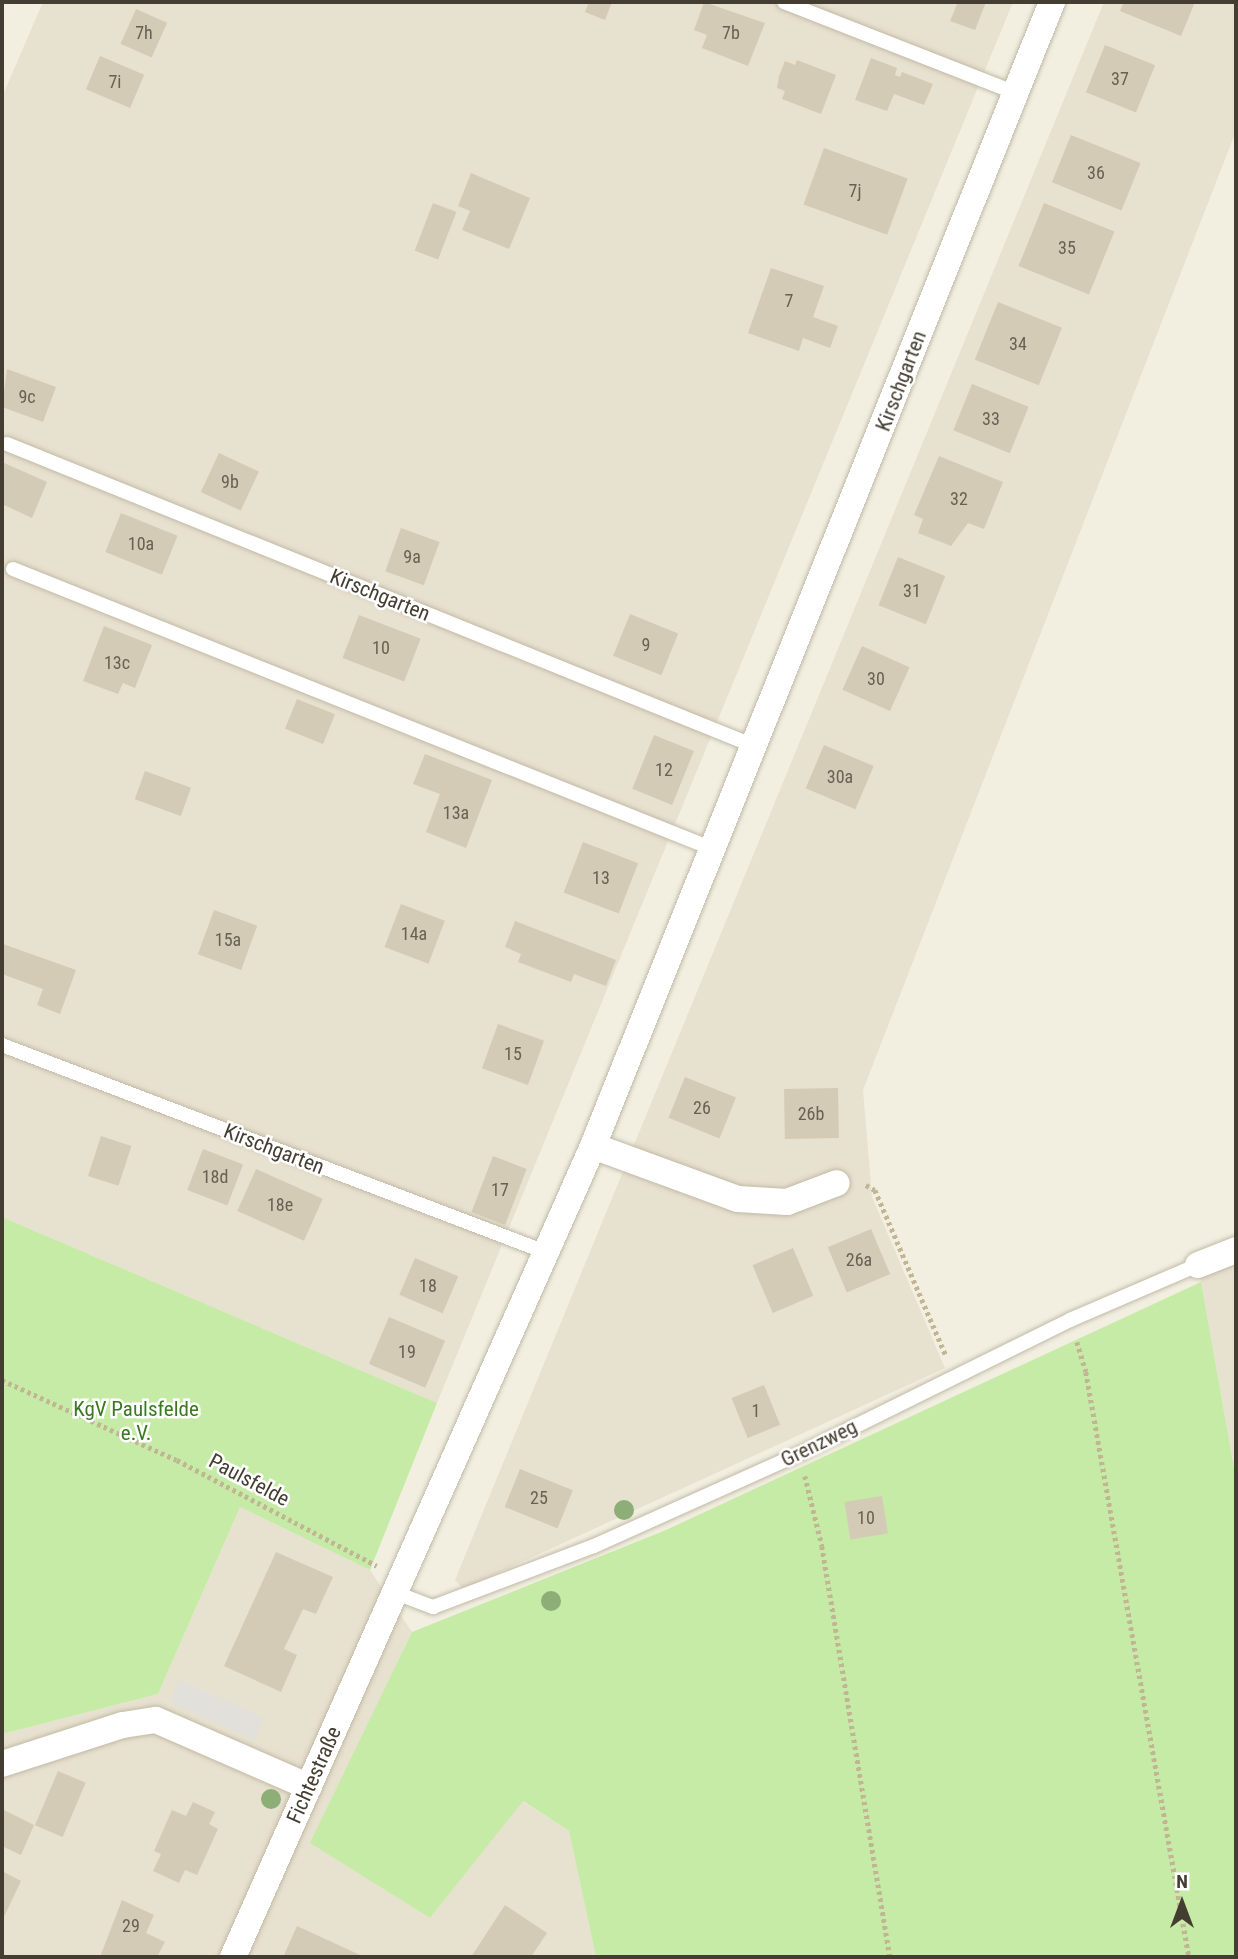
<!DOCTYPE html>
<meta charset="utf-8">
<style>
body{margin:0}
#map{position:relative;width:1238px;height:1959px;overflow:hidden;background:#f2efe1;font-family:"Roboto Condensed",sans-serif}
div>[style]{position:absolute}
[style*='--x']{left:calc(var(--x)*1px);top:calc(var(--y)*1px);width:calc(var(--w)*1px);rotate:calc(var(--a)*1deg)}
.residential>*{inset:0;background:#e7e1cf}
.green>*{inset:0;background:#c5eba6}
.parking>*{inset:0;background:#e2e0db;transform-origin:0 0}
.building>*{inset:0;background:#d4cbb6;transform-origin:0 0}
.path>*{height:4.5px;margin-top:-2.25px;transform-origin:0;background:repeating-linear-gradient(90deg,#c1b593 0 3.5px,transparent 0 7px)}
.roads{filter:drop-shadow(0 0 2px #c1baa6) drop-shadow(0 0 2px #c1baa6)}
.service>*{height:14px;margin:-7px;padding:0 7px;transform-origin:7px;border-radius:7px;background:#fff}
.minor>*{height:26px;margin:-13px;padding:0 13px;transform-origin:13px;border-radius:13px;background:#fff}
.trees>*{width:20px;height:20px;margin:-10px;border-radius:50%;background:#8dae77}
span{translate:-50% -50%;white-space:nowrap;text-align:center;line-height:1.15;-webkit-text-stroke:5px #fff;paint-order:stroke}
.number-label{font-size:18px;color:#686153}
.number-label span{-webkit-text-stroke-width:0}
.street-label{font-size:21px;color:#443e32}
.park-label{font-size:21px;color:#3a7921}
.frame{position:absolute;inset:0;border:4px solid #443e32;pointer-events:none}
.north{position:absolute;left:1147px;top:1868px;width:70px;height:70px;-webkit-text-stroke:5px #fff;paint-order:stroke;rotate:0deg;font-size:19px;font-weight:700;line-height:28px;text-align:center;color:#443e32}
.north::after{content:'';display:block;margin:auto;width:24px;height:32px;background:#443e32;clip-path:polygon(50% 0,100% 100%,50% 72%,0 100%)}
</style>
<div id="map">
<div class="residential">
<i style="clip-path:polygon(43px 2px,1013px 2px,437px 1403px,2px 1217px,2px 97px)"></i>
<i style="clip-path:polygon(1104px 2px,1236px 2px,1236px 131px,863px 1090px,872px 1197px,945px 1368px,463px 1589px,455px 1580px)"></i>
<i style="clip-path:polygon(1236px 1253px,1236px 1479px,1198px 1265px)"></i>
<i style="clip-path:polygon(240px 1507px,370px 1570px,412px 1632px,311px 1843px,430px 1918px,522px 1801px,569px 1831px,596px 1957px,2px 1957px,2px 1734px,158px 1694px)"></i>
</div>
<div class="green">
<i style="clip-path:polygon(2px 1217px,437px 1403px,370px 1570px,240px 1507px,158px 1694px,2px 1734px)"></i>
<i style="clip-path:polygon(1201px 1282px,1236px 1479px,1236px 1957px,596px 1957px,569px 1831px,523px 1801px,430px 1918px,310px 1843px,412px 1632px,666px 1530px)"></i>
</div>
<div class="parking">
<i style="left:180px;top:1680px;width:92px;height:25px;rotate:24deg"></i>
</div>
<div class="building">
<i style="clip-path:polygon(589px 2px,612px 2px,605px 20px,585px 12px)"></i>
<i style="clip-path:polygon(704px 2px,765px 23px,748px 66px,702px 48px,707px 35px,694px 30px)"></i>
<i style="clip-path:polygon(958px 2px,986px 2px,975px 30px,950px 21px)"></i>
<i style="clip-path:polygon(1124px 2px,1195px 2px,1181px 36px,1120px 11px)"></i>
<i style="left:136px;top:9px;width:34px;height:38px;rotate:24deg"></i>
<i style="left:1105px;top:45px;width:54px;height:51px;rotate:22deg"></i>
<i style="left:100px;top:56px;width:48px;height:36px;rotate:23deg"></i>
<i style="clip-path:polygon(871px 58px,897px 68px,895px 75px,900px 77px,902px 72px,933px 84px,924px 105px,894px 94px,887px 111px,855px 100px)"></i>
<i style="clip-path:polygon(797px 60px,836px 75px,821px 114px,782px 99px,785px 91px,777px 88px,779px 76px,785px 61px,795px 65px)"></i>
<i style="left:1071px;top:135px;width:75px;height:51px;rotate:22deg"></i>
<i style="left:824px;top:148px;width:89px;height:60px;rotate:20deg"></i>
<i style="clip-path:polygon(471px 173px,530px 198px,509px 249px,462px 230px,470px 211px,458px 206px)"></i>
<i style="left:433px;top:203px;width:25px;height:51px;rotate:21deg"></i>
<i style="left:1044px;top:203px;width:76px;height:68px;rotate:22deg"></i>
<i style="clip-path:polygon(771px 268px,824px 286px,813px 317px,838px 326px,830px 348px,803px 338px,799px 351px,748px 333px)"></i>
<i style="left:998px;top:302px;width:69px;height:62px;rotate:22deg"></i>
<i style="clip-path:polygon(7px 369px,56px 387px,43px 422px,2px 407px)"></i>
<i style="left:972px;top:384px;width:61px;height:50px;rotate:22deg"></i>
<i style="left:219px;top:453px;width:44px;height:43px;rotate:25deg"></i>
<i style="clip-path:polygon(939px 456px,1003px 482px,984px 529px,968px 523px,951px 546px,918px 533px,923px 519px,914px 515px)"></i>
<i style="clip-path:polygon(2px 462px,47px 482px,32px 518px,2px 504px)"></i>
<i style="left:121px;top:513px;width:61px;height:42px;rotate:22deg"></i>
<i style="left:401px;top:528px;width:41px;height:46px;rotate:20deg"></i>
<i style="left:898px;top:557px;width:51px;height:52px;rotate:22deg"></i>
<i style="left:630px;top:614px;width:52px;height:45px;rotate:22deg"></i>
<i style="left:359px;top:615px;width:66px;height:46px;rotate:21deg"></i>
<i style="clip-path:polygon(104px 626px,152px 645px,135px 688px,123px 683px,118px 694px,83px 681px)"></i>
<i style="left:862px;top:646px;width:52px;height:48px;rotate:24deg"></i>
<i style="left:297px;top:699px;width:41px;height:32px;rotate:22deg"></i>
<i style="left:654px;top:735px;width:43px;height:58px;rotate:22deg"></i>
<i style="left:824px;top:745px;width:54px;height:47px;rotate:23deg"></i>
<i style="clip-path:polygon(425px 754px,492px 780px,466px 848px,426px 832px,440px 794px,413px 784px)"></i>
<i style="left:145px;top:771px;width:49px;height:30px;rotate:20deg"></i>
<i style="left:583px;top:842px;width:59px;height:54px;rotate:21deg"></i>
<i style="left:401px;top:904px;width:47px;height:46px;rotate:21deg"></i>
<i style="left:214px;top:910px;width:46px;height:47px;rotate:20deg"></i>
<i style="clip-path:polygon(515px 921px,616px 960px,606px 986px,574px 974px,571px 982px,518px 962px,521px 954px,505px 947px)"></i>
<i style="clip-path:polygon(3px 944px,76px 970px,60px 1014px,37px 1005px,43px 989px,2px 974px)"></i>
<i style="left:498px;top:1024px;width:49px;height:47px;rotate:20deg"></i>
<i style="left:685px;top:1077px;width:55px;height:44px;rotate:22deg"></i>
<i style="left:838px;top:1088px;width:50px;height:54px;rotate:89deg"></i>
<i style="left:101px;top:1136px;width:32px;height:42px;rotate:18deg"></i>
<i style="left:203px;top:1149px;width:43px;height:44px;rotate:21deg"></i>
<i style="left:493px;top:1156px;width:36px;height:60px;rotate:21deg"></i>
<i style="left:256px;top:1169px;width:73px;height:46px;rotate:24deg"></i>
<i style="left:871px;top:1229px;width:49px;height:47px;rotate:67deg"></i>
<i style="left:793px;top:1248px;width:52px;height:44px;rotate:67deg"></i>
<i style="left:415px;top:1258px;width:47px;height:40px;rotate:23deg"></i>
<i style="left:389px;top:1317px;width:61px;height:51px;rotate:23deg"></i>
<i style="left:764px;top:1385px;width:43px;height:35px;rotate:68deg"></i>
<i style="left:520px;top:1469px;width:57px;height:41px;rotate:22deg"></i>
<i style="left:882px;top:1496px;width:38px;height:38px;rotate:81deg"></i>
<i style="clip-path:polygon(276px 1552px,333px 1577px,316px 1614px,303px 1609px,284px 1649px,297px 1655px,281px 1692px,224px 1666px)"></i>
<i style="left:58px;top:1771px;width:30px;height:59px;rotate:23deg"></i>
<i style="clip-path:polygon(193px 1802px,215px 1812px,209px 1824px,218px 1829px,197px 1875px,185px 1870px,179px 1883px,153px 1871px,161px 1854px,154px 1851px,172px 1810px,186px 1816px)"></i>
<i style="clip-path:polygon(2px 1809px,34px 1825px,21px 1855px,2px 1846px)"></i>
<i style="clip-path:polygon(2px 1871px,21px 1881px,2px 1921px)"></i>
<i style="clip-path:polygon(122px 1900px,154px 1915px,146px 1933px,165px 1942px,157px 1957px,100px 1957px)"></i>
<i style="clip-path:polygon(505px 1905px,547px 1933px,531px 1957px,471px 1957px)"></i>
<i style="clip-path:polygon(297px 1926px,360px 1955px,359px 1957px,283px 1957px)"></i>
</div>
<div class="path">
<i style="--x:866;--y:1185;--w:10;--a:29"></i>
<i style="--x:875;--y:1190;--w:181;--a:66.8"></i>
<i style="--x:1077;--y:1342;--w:31;--a:73"></i>
<i style="--x:1086;--y:1372;--w:594;--a:80.01"></i>
<i style="--x:2;--y:1380;--w:192;--a:24.6"></i>
<i style="--x:177;--y:1460;--w:226;--a:27.9"></i>
<i style="--x:805;--y:1476;--w:72;--a:76.3"></i>
<i style="--x:822;--y:1546;--w:417;--a:80.6"></i>
</div>
<div class="roads">
<div class="service">
<i style="--x:784;--y:2;--w:247;--a:21.4"></i>
<i style="--x:7;--y:444;--w:806;--a:22.01"></i>
<i style="--x:13;--y:569;--w:754;--a:21.8"></i>
<i style="--x:2;--y:1045;--w:584;--a:20.85"></i>
<i style="--x:396;--y:1593;--w:40;--a:21"></i>
<i style="--x:433;--y:1607;--w:172;--a:-20.8"></i>
<i style="--x:594;--y:1546;--w:227;--a:-24.2"></i>
<i style="--x:801;--y:1453;--w:300;--a:-26.3"></i>
<i style="--x:1070;--y:1320;--w:139;--a:-23.3"></i>
</div>
<div class="minor">
<i style="--x:593;--y:1146;--w:154;--a:20.1"></i>
<i style="--x:738;--y:1199;--w:49;--a:3.5"></i>
<i style="--x:787;--y:1202;--w:53;--a:-20.8"></i>
<i style="--x:1198;--y:1265;--w:41;--a:-21.5"></i>
<i style="--x:2;--y:1764;--w:127;--a:-17.9"></i>
<i style="--x:123;--y:1725;--w:33;--a:-9"></i>
<i style="--x:156;--y:1720;--w:167;--a:23.6"></i>
<i style="--x:233;--y:1957;--w:887;--a:-66.06"></i>
<i style="--x:593;--y:1146;--w:1233;--a:-68.14"></i>
</div>
</div>
<div class="trees">
<i style="left:624px;top:1510px"></i>
<i style="left:551px;top:1601px"></i>
<i style="left:271px;top:1799px"></i>
</div>
<div class="number-label">
<span style="left:144px;top:33px">7h</span>
<span style="left:731px;top:33px">7b</span>
<span style="left:1120px;top:79px">37</span>
<span style="left:115px;top:82px">7i</span>
<span style="left:1096px;top:173px">36</span>
<span style="left:855px;top:191px">7j</span>
<span style="left:1067px;top:248px">35</span>
<span style="left:789px;top:301px">7</span>
<span style="left:1018px;top:344px">34</span>
<span style="left:27px;top:397px">9c</span>
<span style="left:991px;top:419px">33</span>
<span style="left:230px;top:482px">9b</span>
<span style="left:959px;top:499px">32</span>
<span style="left:141px;top:544px">10a</span>
<span style="left:412px;top:557px">9a</span>
<span style="left:912px;top:591px">31</span>
<span style="left:646px;top:645px">9</span>
<span style="left:381px;top:648px">10</span>
<span style="left:117px;top:663px">13c</span>
<span style="left:876px;top:679px">30</span>
<span style="left:664px;top:770px">12</span>
<span style="left:840px;top:777px">30a</span>
<span style="left:456px;top:813px">13a</span>
<span style="left:601px;top:878px">13</span>
<span style="left:414px;top:934px">14a</span>
<span style="left:228px;top:940px">15a</span>
<span style="left:513px;top:1054px">15</span>
<span style="left:702px;top:1108px">26</span>
<span style="left:811px;top:1114px">26b</span>
<span style="left:215px;top:1177px">18d</span>
<span style="left:500px;top:1190px">17</span>
<span style="left:280px;top:1205px">18e</span>
<span style="left:859px;top:1260px">26a</span>
<span style="left:428px;top:1286px">18</span>
<span style="left:407px;top:1352px">19</span>
<span style="left:756px;top:1411px">1</span>
<span style="left:539px;top:1498px">25</span>
<span style="left:866px;top:1518px">10</span>
<span style="left:131px;top:1926px">29</span>
</div>
<div class="street-label">
<span style="left:901px;top:381px;rotate:-69deg">Kirschgarten</span>
<span style="left:380px;top:595px;rotate:22deg">Kirschgarten</span>
<span style="left:274px;top:1149px;rotate:21deg">Kirschgarten</span>
<span style="left:819px;top:1443px;rotate:-26deg">Grenzweg</span>
<span style="left:249px;top:1480px;rotate:28deg">Paulsfelde</span>
<span style="left:314px;top:1775px;rotate:-66deg">Fichtestraße</span>
</div>
<div class="park-label">
<span style="left:136px;top:1421px">KgV Paulsfelde<br>e.V.</span>
</div>
<div class="frame"></div>
<div class="north">N</div>
</div>
